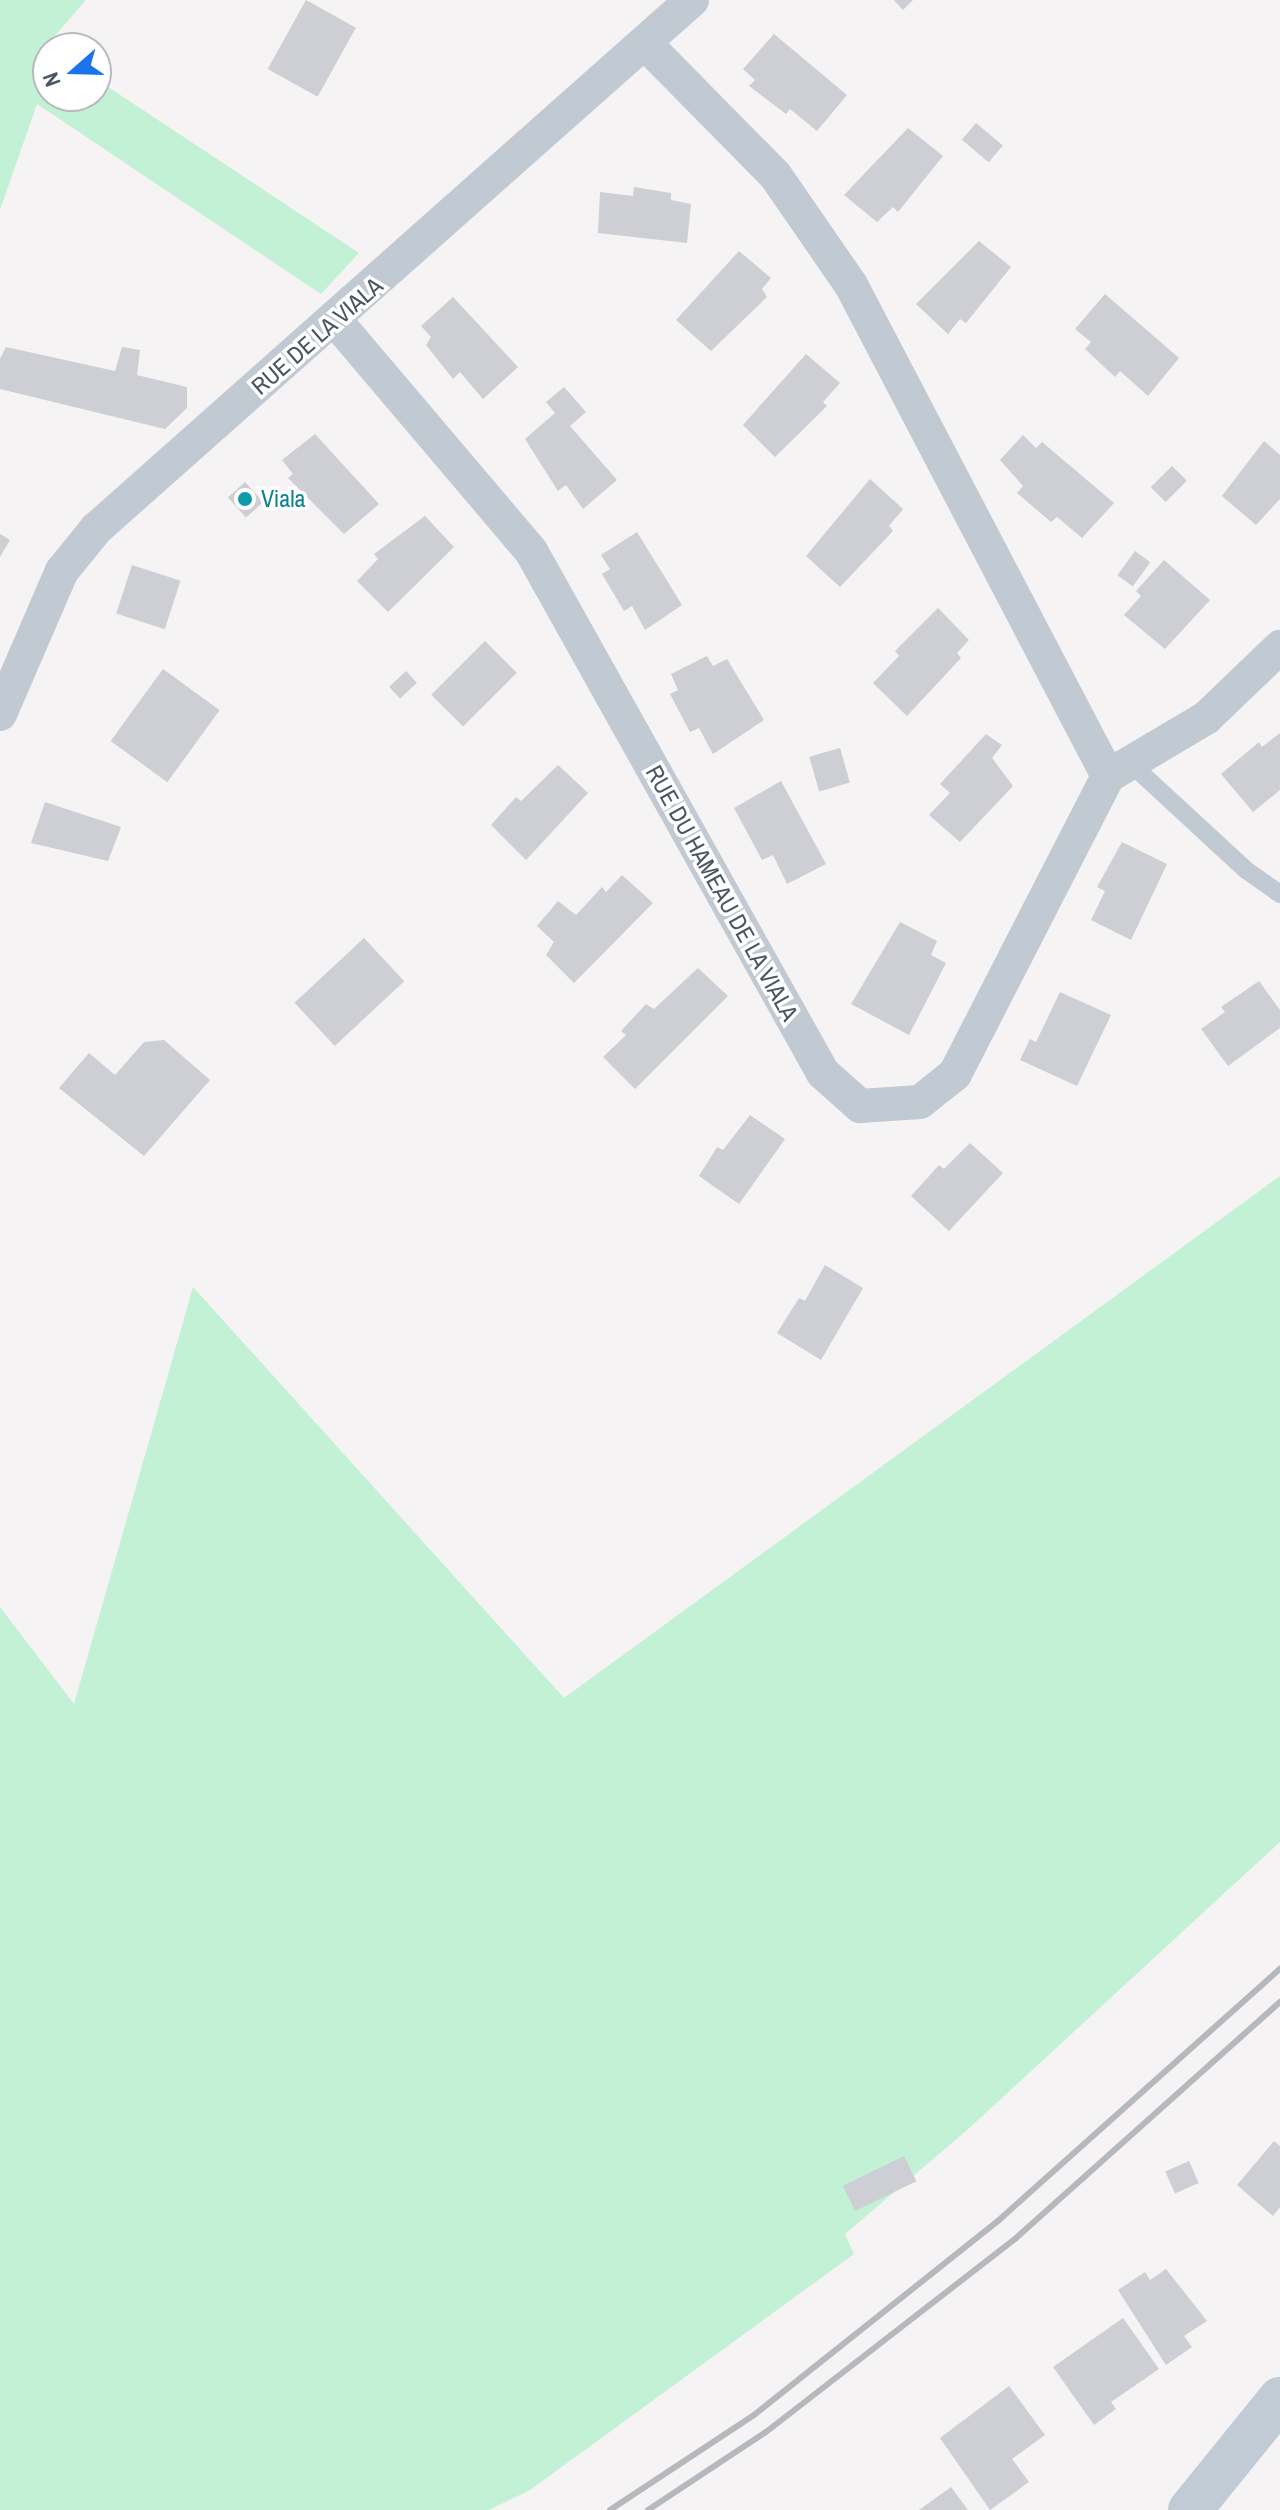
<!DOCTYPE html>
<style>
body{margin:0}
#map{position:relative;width:1280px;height:2510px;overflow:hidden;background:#f5f3f3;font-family:"Archivo Narrow",sans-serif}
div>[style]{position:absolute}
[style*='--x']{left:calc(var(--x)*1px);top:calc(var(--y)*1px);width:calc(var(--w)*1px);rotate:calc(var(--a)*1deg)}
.green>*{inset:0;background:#c3f1d5}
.building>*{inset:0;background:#cdcfd5;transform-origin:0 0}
.service>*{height:18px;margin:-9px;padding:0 9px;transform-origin:9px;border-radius:9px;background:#c1cad2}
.minor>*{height:34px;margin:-17px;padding:0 17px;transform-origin:17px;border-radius:17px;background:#c1cad2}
.secondary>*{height:44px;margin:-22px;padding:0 22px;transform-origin:22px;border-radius:22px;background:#c1cbd6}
.rail>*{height:6px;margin:-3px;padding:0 3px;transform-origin:3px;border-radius:3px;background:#b5b8bd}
.dots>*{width:22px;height:22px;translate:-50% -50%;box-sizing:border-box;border:4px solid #fff;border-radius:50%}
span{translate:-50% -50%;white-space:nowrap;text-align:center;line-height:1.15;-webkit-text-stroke:7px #fff;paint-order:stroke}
.street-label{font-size:24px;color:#4a5661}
.culture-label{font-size:24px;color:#0d838f}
.left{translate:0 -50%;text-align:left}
.north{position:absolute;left:32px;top:32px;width:80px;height:80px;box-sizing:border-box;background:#fff;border:2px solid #b7bbc0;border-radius:50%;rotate:250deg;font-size:22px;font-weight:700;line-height:32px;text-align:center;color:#4a5661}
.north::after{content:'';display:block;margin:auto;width:28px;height:36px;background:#1a73e8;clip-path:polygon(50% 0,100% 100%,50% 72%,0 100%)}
</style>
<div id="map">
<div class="green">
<i style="clip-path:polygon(0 0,86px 0,47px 45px,48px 96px,96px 96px,96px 79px,359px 253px,321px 294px,37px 104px,0 210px)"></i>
<i style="clip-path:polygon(1280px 1176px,1280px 1842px,966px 2131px,845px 2234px,854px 2254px,530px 2490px,489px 2510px,0 2510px,0 1607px,74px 1704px,193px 1287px,564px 1698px)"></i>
</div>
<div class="building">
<i style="left:306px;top:0;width:57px;height:79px;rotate:29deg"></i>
<i style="clip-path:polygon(894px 0,913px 0,903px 10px)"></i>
<i style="clip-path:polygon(774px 34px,847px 95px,817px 131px,790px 109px,786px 114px,749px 86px,755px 80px,743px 69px)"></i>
<i style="left:976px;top:123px;width:35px;height:22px;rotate:40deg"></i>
<i style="clip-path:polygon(908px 128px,943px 156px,898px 212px,893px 207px,877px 222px,844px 195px)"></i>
<i style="clip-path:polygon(634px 187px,671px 193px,671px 200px,691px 204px,687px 243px,598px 233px,600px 192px,633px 196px)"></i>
<i style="clip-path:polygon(979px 241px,1011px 267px,966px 323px,960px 319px,948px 334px,916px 304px)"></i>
<i style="clip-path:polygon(739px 251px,771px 278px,762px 289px,767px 297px,711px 351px,676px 320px)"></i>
<i style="clip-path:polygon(1105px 294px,1179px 358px,1148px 396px,1120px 371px,1115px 377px,1085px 349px,1091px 342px,1075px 329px)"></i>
<i style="clip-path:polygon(453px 297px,518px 367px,483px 399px,460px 372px,453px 379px,426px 345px,431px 337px,421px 326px)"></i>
<i style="clip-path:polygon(6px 347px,115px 371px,122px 347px,140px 350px,137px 375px,187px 387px,187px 408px,165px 429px,0 389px,0 359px)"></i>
<i style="clip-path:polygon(806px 354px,840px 383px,823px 402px,827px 406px,775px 457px,743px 425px)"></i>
<i style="clip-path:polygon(564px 387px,586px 412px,570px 426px,617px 480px,583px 509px,566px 485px,558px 491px,525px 439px,555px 413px,546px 402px)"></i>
<i style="clip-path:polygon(315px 434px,379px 504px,344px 534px,288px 478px,293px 474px,282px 460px)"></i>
<i style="clip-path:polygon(1023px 435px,1036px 448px,1042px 442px,1114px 503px,1082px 538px,1057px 517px,1051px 522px,1017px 493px,1023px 486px,1000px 460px)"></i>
<i style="clip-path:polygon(1264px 441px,1280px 455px,1280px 499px,1256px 525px,1222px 496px)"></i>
<i style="left:1172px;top:466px;width:21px;height:30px;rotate:45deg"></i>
<i style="clip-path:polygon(870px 479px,903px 509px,889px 526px,893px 531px,840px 587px,806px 556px)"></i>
<i style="left:245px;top:482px;width:27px;height:23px;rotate:48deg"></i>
<i style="clip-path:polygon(425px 516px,454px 547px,388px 612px,357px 581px,378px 559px,374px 554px)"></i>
<i style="clip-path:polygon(637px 532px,682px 605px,645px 630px,632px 606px,624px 611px,602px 574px,610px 569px,601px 555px)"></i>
<i style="clip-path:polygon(0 534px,10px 540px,0 557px)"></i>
<i style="left:1135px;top:551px;width:19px;height:30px;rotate:36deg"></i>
<i style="clip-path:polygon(1164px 560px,1210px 600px,1165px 649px,1124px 615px,1141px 596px,1136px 591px)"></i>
<i style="left:132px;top:565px;width:51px;height:51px;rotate:18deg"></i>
<i style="clip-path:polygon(938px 608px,969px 640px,957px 653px,961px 658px,907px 716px,873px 683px,899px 656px,895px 651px)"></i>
<i style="left:485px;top:641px;width:45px;height:76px;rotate:45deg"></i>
<i style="clip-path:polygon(707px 656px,713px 666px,727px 659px,764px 720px,713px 754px,699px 728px,690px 732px,670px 694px,678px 690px,671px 674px)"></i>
<i style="left:163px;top:669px;width:70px;height:89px;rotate:36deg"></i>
<i style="left:406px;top:671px;width:16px;height:23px;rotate:47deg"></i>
<i style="clip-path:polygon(1280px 733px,1280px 790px,1253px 812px,1221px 774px,1259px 742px,1262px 747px)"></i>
<i style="clip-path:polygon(986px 734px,1002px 745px,992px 758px,1013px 786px,960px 842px,929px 815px,950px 793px,940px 784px)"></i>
<i style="left:840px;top:748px;width:36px;height:32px;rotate:74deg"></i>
<i style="clip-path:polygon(558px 765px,588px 793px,526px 860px,491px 825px,516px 797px,521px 801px)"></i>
<i style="clip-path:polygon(781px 781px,826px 864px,787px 884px,773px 855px,762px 860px,734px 808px)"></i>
<i style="clip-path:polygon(45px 802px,121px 827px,108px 861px,31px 843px)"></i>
<i style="clip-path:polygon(1122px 842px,1167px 864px,1131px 940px,1091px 920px,1105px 891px,1097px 887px)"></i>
<i style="clip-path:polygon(622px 875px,653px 903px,574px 983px,546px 955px,554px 942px,537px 926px,558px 901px,576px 915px,602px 887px,606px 892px)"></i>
<i style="clip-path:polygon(900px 922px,937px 941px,931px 955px,946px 963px,909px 1035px,851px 1004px)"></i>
<i style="left:364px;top:938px;width:59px;height:95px;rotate:47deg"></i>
<i style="clip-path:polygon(698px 968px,728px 996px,635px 1089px,603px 1057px,626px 1035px,621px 1031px,646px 1004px,654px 1009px)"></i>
<i style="clip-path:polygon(1259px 981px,1280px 1010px,1280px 1028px,1228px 1066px,1201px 1029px,1225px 1012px,1221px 1007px)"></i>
<i style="clip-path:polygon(1060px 992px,1111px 1015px,1077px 1086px,1020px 1060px,1030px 1039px,1036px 1042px)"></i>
<i style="clip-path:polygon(164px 1040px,210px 1080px,144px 1156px,59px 1088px,89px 1053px,115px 1075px,144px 1042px)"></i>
<i style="clip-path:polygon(750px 1115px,785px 1139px,739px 1204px,699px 1176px,717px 1147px,723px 1150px)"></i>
<i style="clip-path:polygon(970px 1143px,1003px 1173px,949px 1231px,911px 1196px,939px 1165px,944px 1169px)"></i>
<i style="clip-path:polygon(825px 1265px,863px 1288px,821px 1360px,777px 1333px,799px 1298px,805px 1301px)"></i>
<i style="clip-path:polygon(1274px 2141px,1280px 2146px,1280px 2207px,1273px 2216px,1237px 2185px)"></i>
<i style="left:904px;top:2156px;width:28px;height:68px;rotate:64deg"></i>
<i style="left:1189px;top:2161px;width:24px;height:26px;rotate:66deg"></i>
<i style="clip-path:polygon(1166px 2269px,1207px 2321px,1184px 2336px,1192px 2347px,1166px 2365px,1118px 2290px,1145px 2272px,1150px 2280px)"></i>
<i style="clip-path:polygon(1123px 2318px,1159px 2369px,1111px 2402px,1116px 2409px,1094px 2425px,1053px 2367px)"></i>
<i style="clip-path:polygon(1009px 2386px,1045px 2435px,1012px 2459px,1029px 2482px,990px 2510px,940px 2438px)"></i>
<i style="clip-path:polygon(951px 2487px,968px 2510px,919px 2510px)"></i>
</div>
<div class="service">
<i style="--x:1130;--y:763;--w:158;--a:42.7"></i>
<i style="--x:1246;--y:870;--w:42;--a:35.2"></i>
</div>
<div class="minor">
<i style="--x:335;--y:320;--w:303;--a:49.7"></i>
<i style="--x:531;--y:551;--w:598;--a:60.78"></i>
<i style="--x:823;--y:1073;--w:50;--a:41.7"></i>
<i style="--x:860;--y:1106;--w:60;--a:-3.8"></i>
<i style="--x:920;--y:1102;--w:45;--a:-38.7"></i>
<i style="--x:955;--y:1074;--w:335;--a:-62.8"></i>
<i style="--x:1108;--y:776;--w:554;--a:-117.63"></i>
<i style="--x:851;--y:285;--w:134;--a:-124.6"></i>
<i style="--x:775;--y:175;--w:185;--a:-134.6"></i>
<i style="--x:0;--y:714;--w:156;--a:-66.6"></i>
<i style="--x:62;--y:571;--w:54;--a:-51"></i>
<i style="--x:96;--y:529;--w:797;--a:-41.59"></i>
<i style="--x:1108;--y:776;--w:114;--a:-30.6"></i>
<i style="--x:1206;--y:718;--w:103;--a:-43.8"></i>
</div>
<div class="secondary">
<i style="--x:1190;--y:2510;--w:143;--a:-51"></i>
</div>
<div class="rail">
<i style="--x:610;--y:2510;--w:173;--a:-33.4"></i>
<i style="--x:754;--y:2415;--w:313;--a:-38.5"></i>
<i style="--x:999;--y:2220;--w:377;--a:-41.8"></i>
<i style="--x:648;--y:2510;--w:141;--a:-33.5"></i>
<i style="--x:766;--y:2432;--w:316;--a:-37.8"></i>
<i style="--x:1016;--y:2238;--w:354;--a:-41.8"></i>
</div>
<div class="dots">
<i style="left:245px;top:499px;background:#0f9aa8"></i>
</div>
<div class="street-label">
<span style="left:317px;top:336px;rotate:-41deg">RUE DE LA VIALA</span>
<span style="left:722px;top:893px;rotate:61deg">RUE DU HAMEAU DE LA VIALA</span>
</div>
<div class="culture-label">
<span class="left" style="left:261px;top:499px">Viala</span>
</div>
<div class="north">N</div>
</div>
